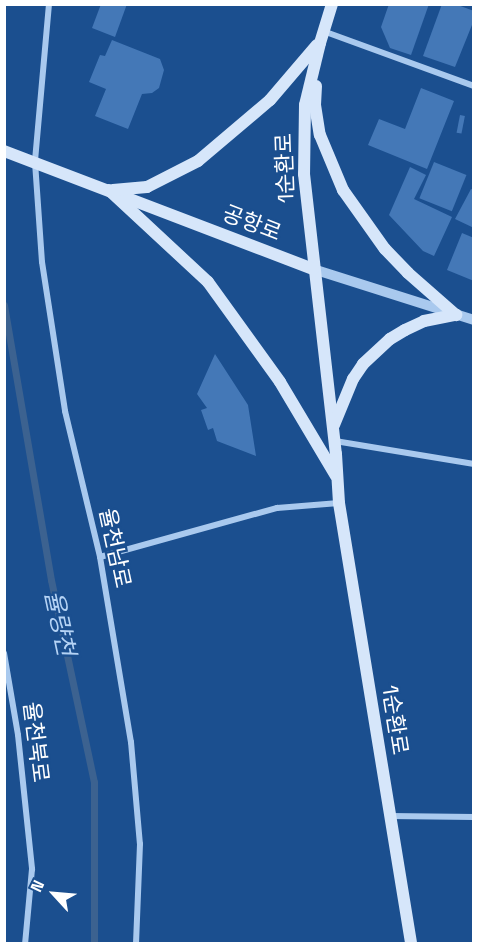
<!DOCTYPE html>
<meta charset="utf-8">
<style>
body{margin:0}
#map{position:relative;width:478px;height:948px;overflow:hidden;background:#1b4f8f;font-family:"Space Grotesk","Noto Sans KR",sans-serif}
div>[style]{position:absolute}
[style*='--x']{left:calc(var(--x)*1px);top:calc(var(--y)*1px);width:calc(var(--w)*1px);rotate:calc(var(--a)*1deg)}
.stream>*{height:7px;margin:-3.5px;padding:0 3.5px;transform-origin:3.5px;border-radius:3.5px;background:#3c6290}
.building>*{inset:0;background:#4478b7;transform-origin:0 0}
.minor>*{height:6px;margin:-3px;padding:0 3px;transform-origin:3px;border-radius:3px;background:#a9c9ee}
.tertiary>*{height:10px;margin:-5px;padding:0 5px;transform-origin:5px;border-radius:5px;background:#a9c9ee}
.secondary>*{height:12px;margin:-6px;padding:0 6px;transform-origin:6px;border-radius:6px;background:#d6e6fa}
span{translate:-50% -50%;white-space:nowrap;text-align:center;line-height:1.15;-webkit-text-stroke:4.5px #1b4f8f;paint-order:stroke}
.street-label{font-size:22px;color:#fff}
.water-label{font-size:24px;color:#b5d3f5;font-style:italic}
.frame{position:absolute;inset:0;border:6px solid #fff;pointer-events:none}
.north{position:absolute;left:24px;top:864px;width:60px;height:60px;-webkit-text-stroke:4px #1b4f8f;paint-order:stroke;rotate:296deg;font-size:16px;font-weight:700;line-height:24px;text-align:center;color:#fff}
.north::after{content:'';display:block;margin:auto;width:21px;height:27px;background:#fff;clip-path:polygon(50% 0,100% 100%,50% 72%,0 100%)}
</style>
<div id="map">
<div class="stream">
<i style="--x:4;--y:305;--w:279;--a:80.3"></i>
<i style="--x:51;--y:580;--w:207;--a:78"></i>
<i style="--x:94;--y:782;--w:162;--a:90"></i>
</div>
<div class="building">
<i style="clip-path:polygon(101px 4px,127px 4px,115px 37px,92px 28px)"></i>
<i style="clip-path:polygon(389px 4px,429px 4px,411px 55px,390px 48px,381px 27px)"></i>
<i style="clip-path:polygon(442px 4px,455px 4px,474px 11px,474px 20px,455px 67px,423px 56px)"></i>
<i style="clip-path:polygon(112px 40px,160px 59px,164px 70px,159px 88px,152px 93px,142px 94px,128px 129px,95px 116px,106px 89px,89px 82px,100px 55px,105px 56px)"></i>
<i style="clip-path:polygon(421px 88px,454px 101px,427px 169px,368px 145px,379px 119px,405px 129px)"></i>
<i style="left:460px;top:115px;width:5px;height:18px;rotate:11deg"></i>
<i style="left:434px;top:162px;width:35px;height:39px;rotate:22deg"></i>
<i style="clip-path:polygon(410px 167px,426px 175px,414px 199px,452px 217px,434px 256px,423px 251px,389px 215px)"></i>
<i style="clip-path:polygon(471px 189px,474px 190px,474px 228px,455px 219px)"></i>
<i style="clip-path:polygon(462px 233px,474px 238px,474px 281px,447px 270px)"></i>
<i style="clip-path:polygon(215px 354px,248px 405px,256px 456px,217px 441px,213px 428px,208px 430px,201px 410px,207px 408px,197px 394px)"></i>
</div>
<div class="minor">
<i style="--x:49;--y:4;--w:159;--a:95.1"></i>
<i style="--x:35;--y:162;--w:100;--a:86"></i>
<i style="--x:42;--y:262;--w:151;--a:81.2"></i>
<i style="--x:65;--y:411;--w:150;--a:76.5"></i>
<i style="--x:100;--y:557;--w:188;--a:80.5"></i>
<i style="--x:131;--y:742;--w:102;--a:85"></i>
<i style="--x:140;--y:844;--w:100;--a:92.3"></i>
<i style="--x:323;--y:31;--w:161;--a:20"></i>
<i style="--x:335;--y:441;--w:141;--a:9.4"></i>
<i style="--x:100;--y:557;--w:184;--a:-15.5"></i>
<i style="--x:277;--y:508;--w:62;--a:-4.6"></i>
<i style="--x:4;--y:653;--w:83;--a:80.3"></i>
<i style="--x:18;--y:735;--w:135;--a:84"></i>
<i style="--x:32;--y:869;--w:75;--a:95.3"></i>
<i style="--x:390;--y:816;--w:84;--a:0.7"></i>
</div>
<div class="tertiary">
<i style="--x:313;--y:269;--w:169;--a:17.6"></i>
</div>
<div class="secondary">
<i style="--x:332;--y:4;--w:41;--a:107.1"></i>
<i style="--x:320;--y:43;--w:64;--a:103.6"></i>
<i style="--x:305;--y:105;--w:69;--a:90.8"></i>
<i style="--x:304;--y:174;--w:282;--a:83.5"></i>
<i style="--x:336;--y:454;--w:49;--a:86.5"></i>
<i style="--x:339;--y:503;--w:447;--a:80.7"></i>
<i style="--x:316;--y:86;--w:19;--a:93"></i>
<i style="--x:315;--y:105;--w:30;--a:81"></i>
<i style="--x:320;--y:135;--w:60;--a:67.3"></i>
<i style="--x:343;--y:190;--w:72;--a:54.6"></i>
<i style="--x:385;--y:249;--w:33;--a:46"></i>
<i style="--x:408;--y:273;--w:64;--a:41.2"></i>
<i style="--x:4;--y:151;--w:331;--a:20.9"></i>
<i style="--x:109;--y:190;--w:135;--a:42.9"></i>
<i style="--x:208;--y:282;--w:123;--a:54.2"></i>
<i style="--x:280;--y:382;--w:109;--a:59.2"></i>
<i style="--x:113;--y:190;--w:34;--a:-5"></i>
<i style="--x:147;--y:187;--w:57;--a:-27"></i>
<i style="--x:198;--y:161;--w:94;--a:-40.3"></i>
<i style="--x:270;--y:100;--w:72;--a:-49.5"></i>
<i style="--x:334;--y:425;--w:50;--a:-67.6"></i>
<i style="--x:353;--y:379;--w:18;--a:-56"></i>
<i style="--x:363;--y:364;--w:37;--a:-43"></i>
<i style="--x:390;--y:339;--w:17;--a:-31"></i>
<i style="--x:405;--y:330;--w:21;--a:-25"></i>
<i style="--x:424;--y:321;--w:33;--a:-11"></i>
</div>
<div class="street-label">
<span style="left:285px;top:168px;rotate:-92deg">1순환로</span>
<span style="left:252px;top:223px;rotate:21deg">공항로</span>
<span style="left:115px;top:548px;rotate:78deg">율천남로</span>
<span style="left:395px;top:720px;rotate:81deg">1순환로</span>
<span style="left:36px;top:742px;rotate:83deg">율천북로</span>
</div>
<div class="water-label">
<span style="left:60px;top:623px;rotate:78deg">율량천</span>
</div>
<div class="frame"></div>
<div class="north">N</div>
</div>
